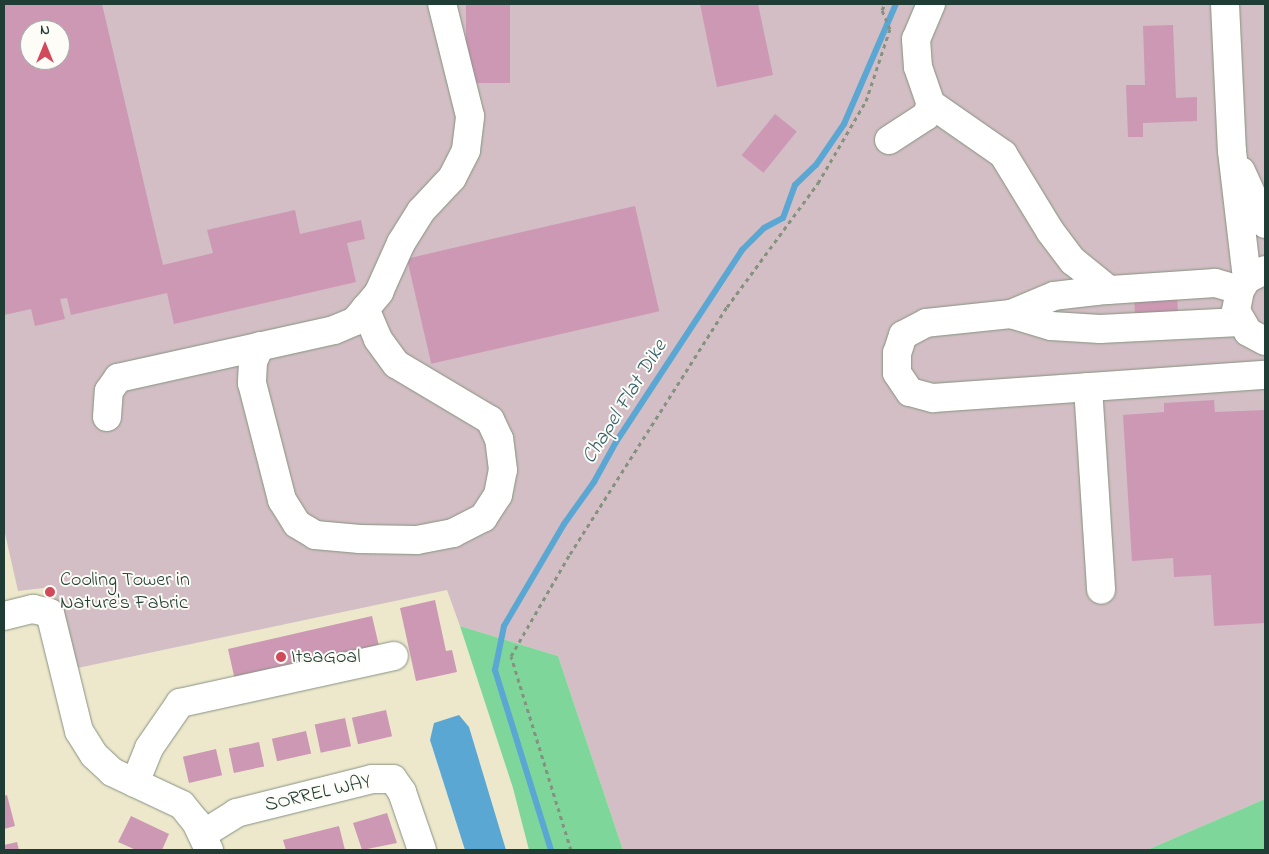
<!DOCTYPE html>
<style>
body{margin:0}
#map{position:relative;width:1269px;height:854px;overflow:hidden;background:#ede8cc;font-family:"Indie Flower",sans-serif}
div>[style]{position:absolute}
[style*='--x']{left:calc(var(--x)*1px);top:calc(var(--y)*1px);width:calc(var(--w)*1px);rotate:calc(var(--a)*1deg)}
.industrial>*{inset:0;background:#d2bec4}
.green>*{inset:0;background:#7fd69b}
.water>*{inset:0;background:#5ba7d3}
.stream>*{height:6px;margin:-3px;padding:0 3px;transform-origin:3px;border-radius:3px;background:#5ba7d3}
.building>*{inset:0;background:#cd98b4;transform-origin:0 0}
.path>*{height:3px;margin-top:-1.5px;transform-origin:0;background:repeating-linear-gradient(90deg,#869280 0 4px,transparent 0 8px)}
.roads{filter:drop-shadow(0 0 1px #869280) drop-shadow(0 0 1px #869280)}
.minor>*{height:28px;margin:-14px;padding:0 14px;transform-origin:14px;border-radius:14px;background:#fff}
.dots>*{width:14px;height:14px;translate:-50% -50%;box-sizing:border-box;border:2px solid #fdfcf7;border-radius:50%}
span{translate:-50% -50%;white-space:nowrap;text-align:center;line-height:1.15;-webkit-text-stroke:4px #fdfcf7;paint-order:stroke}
.poi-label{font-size:20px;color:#1f3d34}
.left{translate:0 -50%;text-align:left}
.street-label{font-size:20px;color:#1f3d34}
.water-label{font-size:21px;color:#34626c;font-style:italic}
.frame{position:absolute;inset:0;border:5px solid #1f3d34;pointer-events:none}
.north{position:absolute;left:20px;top:20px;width:50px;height:50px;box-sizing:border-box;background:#fdfcf7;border:1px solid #a4b0a9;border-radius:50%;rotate:0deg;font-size:14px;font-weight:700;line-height:20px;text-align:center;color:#1f3d34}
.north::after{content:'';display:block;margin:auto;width:18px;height:22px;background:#d1495b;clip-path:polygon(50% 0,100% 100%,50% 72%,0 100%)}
</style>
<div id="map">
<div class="industrial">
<i style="clip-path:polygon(evenodd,4px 4px,1265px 4px,1265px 799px,1147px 850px,623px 850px,558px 656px,460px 626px,447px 590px,73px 669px,52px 587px,18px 591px,4px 529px,4px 4px,30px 30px,60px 30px,60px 60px,30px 60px,30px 30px)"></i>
</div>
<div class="green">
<i style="clip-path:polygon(460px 626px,558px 656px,623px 850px,529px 850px,513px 788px)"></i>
<i style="clip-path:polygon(1265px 799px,1265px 850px,1147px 850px)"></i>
</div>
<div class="water">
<i style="clip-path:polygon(459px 715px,469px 727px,506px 850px,465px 850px,430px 740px,434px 723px)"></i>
</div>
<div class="stream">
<i style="--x:551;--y:850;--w:189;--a:-107.3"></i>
<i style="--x:495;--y:670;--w:45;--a:-78.4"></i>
<i style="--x:504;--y:626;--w:118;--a:-59.5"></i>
<i style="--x:564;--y:524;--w:52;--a:-54.5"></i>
<i style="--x:594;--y:482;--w:46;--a:-61.2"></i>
<i style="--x:616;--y:442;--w:230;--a:-56.7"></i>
<i style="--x:742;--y:250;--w:31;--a:-45"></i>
<i style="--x:764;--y:228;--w:21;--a:-28"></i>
<i style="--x:783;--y:218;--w:35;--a:-70"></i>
<i style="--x:795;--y:185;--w:29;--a:-44"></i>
<i style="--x:816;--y:165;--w:50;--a:-55.7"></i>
<i style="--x:844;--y:124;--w:131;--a:-66.6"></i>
</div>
<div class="building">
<i style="clip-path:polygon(evenodd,4px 4px,102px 4px,163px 265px,213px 253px,207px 230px,295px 210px,300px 234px,361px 220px,365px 239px,347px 243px,356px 282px,174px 324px,167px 293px,71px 315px,67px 298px,60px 299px,65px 319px,35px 326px,31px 309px,4px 315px,4px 4px,30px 30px,60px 30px,60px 60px,30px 60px,30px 30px)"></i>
<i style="left:466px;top:4px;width:44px;height:79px"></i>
<i style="clip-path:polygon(700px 4px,758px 4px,773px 75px,717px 87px)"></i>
<i style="clip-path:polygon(1173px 25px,1176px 98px,1197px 97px,1197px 121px,1143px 123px,1143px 137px,1128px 137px,1126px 85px,1145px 85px,1143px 26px)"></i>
<i style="left:775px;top:114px;width:28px;height:53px;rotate:39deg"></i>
<i style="left:635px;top:206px;width:108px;height:234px;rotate:77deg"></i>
<i style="left:1177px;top:294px;width:21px;height:43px;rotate:87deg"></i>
<i style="clip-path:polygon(1214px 400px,1215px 412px,1265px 410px,1265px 623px,1214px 626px,1211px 575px,1174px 577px,1173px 558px,1132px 561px,1123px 415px,1164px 412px,1164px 403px)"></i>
<i style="clip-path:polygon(435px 600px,446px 651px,452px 650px,457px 672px,416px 681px,400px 608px)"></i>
<i style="clip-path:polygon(372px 616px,379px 646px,236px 685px,228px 649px)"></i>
<i style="left:386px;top:710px;width:27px;height:35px;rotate:77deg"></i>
<i style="left:345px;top:718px;width:29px;height:31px;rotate:78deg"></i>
<i style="left:306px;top:731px;width:23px;height:35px;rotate:77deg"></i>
<i style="left:259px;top:742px;width:25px;height:31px;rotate:78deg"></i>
<i style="left:216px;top:749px;width:27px;height:34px;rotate:77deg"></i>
<i style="clip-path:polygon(7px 795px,15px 826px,4px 829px,4px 796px)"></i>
<i style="clip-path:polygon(387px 813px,397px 843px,362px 850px,353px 823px)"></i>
<i style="clip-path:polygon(131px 816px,169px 834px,162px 850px,136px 850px,118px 842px)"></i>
<i style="clip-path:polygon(339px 826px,345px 850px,286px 850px,283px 840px)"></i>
<i style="clip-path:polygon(17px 842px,19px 850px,4px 850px,4px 845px)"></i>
</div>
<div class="path">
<i style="--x:571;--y:850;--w:203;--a:-107.2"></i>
<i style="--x:511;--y:656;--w:118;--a:-60"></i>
<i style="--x:570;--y:554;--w:293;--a:-57.6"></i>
<i style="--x:727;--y:307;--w:154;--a:-53.7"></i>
<i style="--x:818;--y:183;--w:95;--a:-59.7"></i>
<i style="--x:866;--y:101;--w:76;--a:-71.6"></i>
<i style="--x:890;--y:29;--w:21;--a:-113"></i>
<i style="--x:882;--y:10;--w:7;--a:-63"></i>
</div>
<div class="roads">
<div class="minor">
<i style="--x:931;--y:4;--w:38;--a:113"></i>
<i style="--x:916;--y:39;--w:28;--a:86"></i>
<i style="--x:918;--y:67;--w:39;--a:71"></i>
<i style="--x:931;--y:104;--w:88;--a:34.8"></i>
<i style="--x:1003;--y:154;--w:90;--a:58.6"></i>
<i style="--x:1050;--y:231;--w:38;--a:53"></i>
<i style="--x:1073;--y:261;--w:46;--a:38.9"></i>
<i style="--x:1225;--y:4;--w:147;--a:87.3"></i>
<i style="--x:1232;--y:151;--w:129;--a:83.3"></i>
<i style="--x:889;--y:140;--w:44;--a:-33"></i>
<i style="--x:926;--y:116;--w:13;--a:-67"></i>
<i style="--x:1241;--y:171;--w:58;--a:65.6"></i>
<i style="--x:1265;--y:270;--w:20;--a:153"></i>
<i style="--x:1247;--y:279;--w:13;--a:122"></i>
<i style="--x:1240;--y:290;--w:21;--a:101"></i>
<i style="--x:1236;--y:311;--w:24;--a:60"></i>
<i style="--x:1248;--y:332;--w:19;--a:28"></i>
<i style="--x:1240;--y:290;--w:26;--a:-164"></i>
<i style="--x:1215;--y:283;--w:119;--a:176.2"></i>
<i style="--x:1096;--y:291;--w:42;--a:173.2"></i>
<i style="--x:1054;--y:296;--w:47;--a:157.3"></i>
<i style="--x:1011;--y:314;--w:85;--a:174"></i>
<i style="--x:926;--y:323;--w:26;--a:152"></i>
<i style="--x:903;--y:335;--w:19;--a:108"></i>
<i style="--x:897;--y:353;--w:20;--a:90"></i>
<i style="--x:897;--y:373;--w:23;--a:56"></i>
<i style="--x:910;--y:392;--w:24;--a:15"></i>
<i style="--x:933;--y:398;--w:333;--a:-4"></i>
<i style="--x:1011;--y:314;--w:42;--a:16.7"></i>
<i style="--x:1051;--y:326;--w:49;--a:3.5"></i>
<i style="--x:1100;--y:329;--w:140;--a:-2.9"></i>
<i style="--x:260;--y:346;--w:17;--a:114"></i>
<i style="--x:253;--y:362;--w:21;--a:93"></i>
<i style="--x:252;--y:383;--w:121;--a:75.6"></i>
<i style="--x:282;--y:500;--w:28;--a:58"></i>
<i style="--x:297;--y:524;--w:21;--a:31"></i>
<i style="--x:315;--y:535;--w:45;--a:5.1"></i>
<i style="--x:360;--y:539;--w:57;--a:1"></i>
<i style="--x:417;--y:540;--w:37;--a:-11"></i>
<i style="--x:453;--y:533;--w:34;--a:-27"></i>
<i style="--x:483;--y:518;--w:27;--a:-57"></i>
<i style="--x:498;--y:495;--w:25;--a:-79"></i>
<i style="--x:503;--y:470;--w:31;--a:-97"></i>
<i style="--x:499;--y:439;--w:21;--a:-115"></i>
<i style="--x:490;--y:420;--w:109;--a:-149.2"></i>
<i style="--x:396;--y:364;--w:31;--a:-126"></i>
<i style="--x:378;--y:339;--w:33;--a:-113"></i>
<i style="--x:1088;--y:387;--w:203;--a:86.3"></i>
<i style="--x:107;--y:417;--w:26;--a:-86"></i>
<i style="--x:109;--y:391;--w:16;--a:-55"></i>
<i style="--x:118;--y:378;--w:221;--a:-12.5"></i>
<i style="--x:334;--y:330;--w:23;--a:-23"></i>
<i style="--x:355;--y:321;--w:38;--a:-50"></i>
<i style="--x:379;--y:292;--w:54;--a:-65.8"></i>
<i style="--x:401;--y:243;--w:38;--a:-58"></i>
<i style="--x:421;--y:211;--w:45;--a:-46.8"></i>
<i style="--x:452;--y:178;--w:31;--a:-63"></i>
<i style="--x:466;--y:150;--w:34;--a:-83"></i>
<i style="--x:470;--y:116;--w:115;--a:-104"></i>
<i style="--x:4;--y:616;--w:30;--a:-14"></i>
<i style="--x:33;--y:609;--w:17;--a:13"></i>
<i style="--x:50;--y:613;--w:122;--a:76.2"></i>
<i style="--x:79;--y:731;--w:28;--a:58"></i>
<i style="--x:94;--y:755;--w:25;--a:43"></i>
<i style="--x:112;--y:772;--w:77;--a:25.2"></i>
<i style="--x:182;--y:805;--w:22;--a:51"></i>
<i style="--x:196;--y:822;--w:31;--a:65"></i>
<i style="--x:135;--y:783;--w:38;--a:-68"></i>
<i style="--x:149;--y:748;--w:55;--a:-55.4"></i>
<i style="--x:180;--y:703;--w:219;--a:-12.4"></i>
<i style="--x:203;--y:834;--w:39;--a:-32"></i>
<i style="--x:236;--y:813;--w:140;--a:-14"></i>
<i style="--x:372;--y:779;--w:21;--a:0"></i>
<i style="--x:393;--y:779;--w:16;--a:55"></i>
<i style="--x:402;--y:792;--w:61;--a:71"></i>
</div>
</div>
<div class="dots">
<i style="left:50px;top:592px;background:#d1495b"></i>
<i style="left:281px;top:657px;background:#d1495b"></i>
</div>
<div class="poi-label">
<span class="left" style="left:60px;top:592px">Cooling Tower in<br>Nature's Fabric</span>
<span class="left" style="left:291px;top:657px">ItsaGoal</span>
</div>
<div class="street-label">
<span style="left:318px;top:794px;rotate:-13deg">SORREL WAY</span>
</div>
<div class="water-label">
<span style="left:625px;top:402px;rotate:-58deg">Chapel Flat Dike</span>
</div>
<div class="frame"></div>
<div class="north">N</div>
</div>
